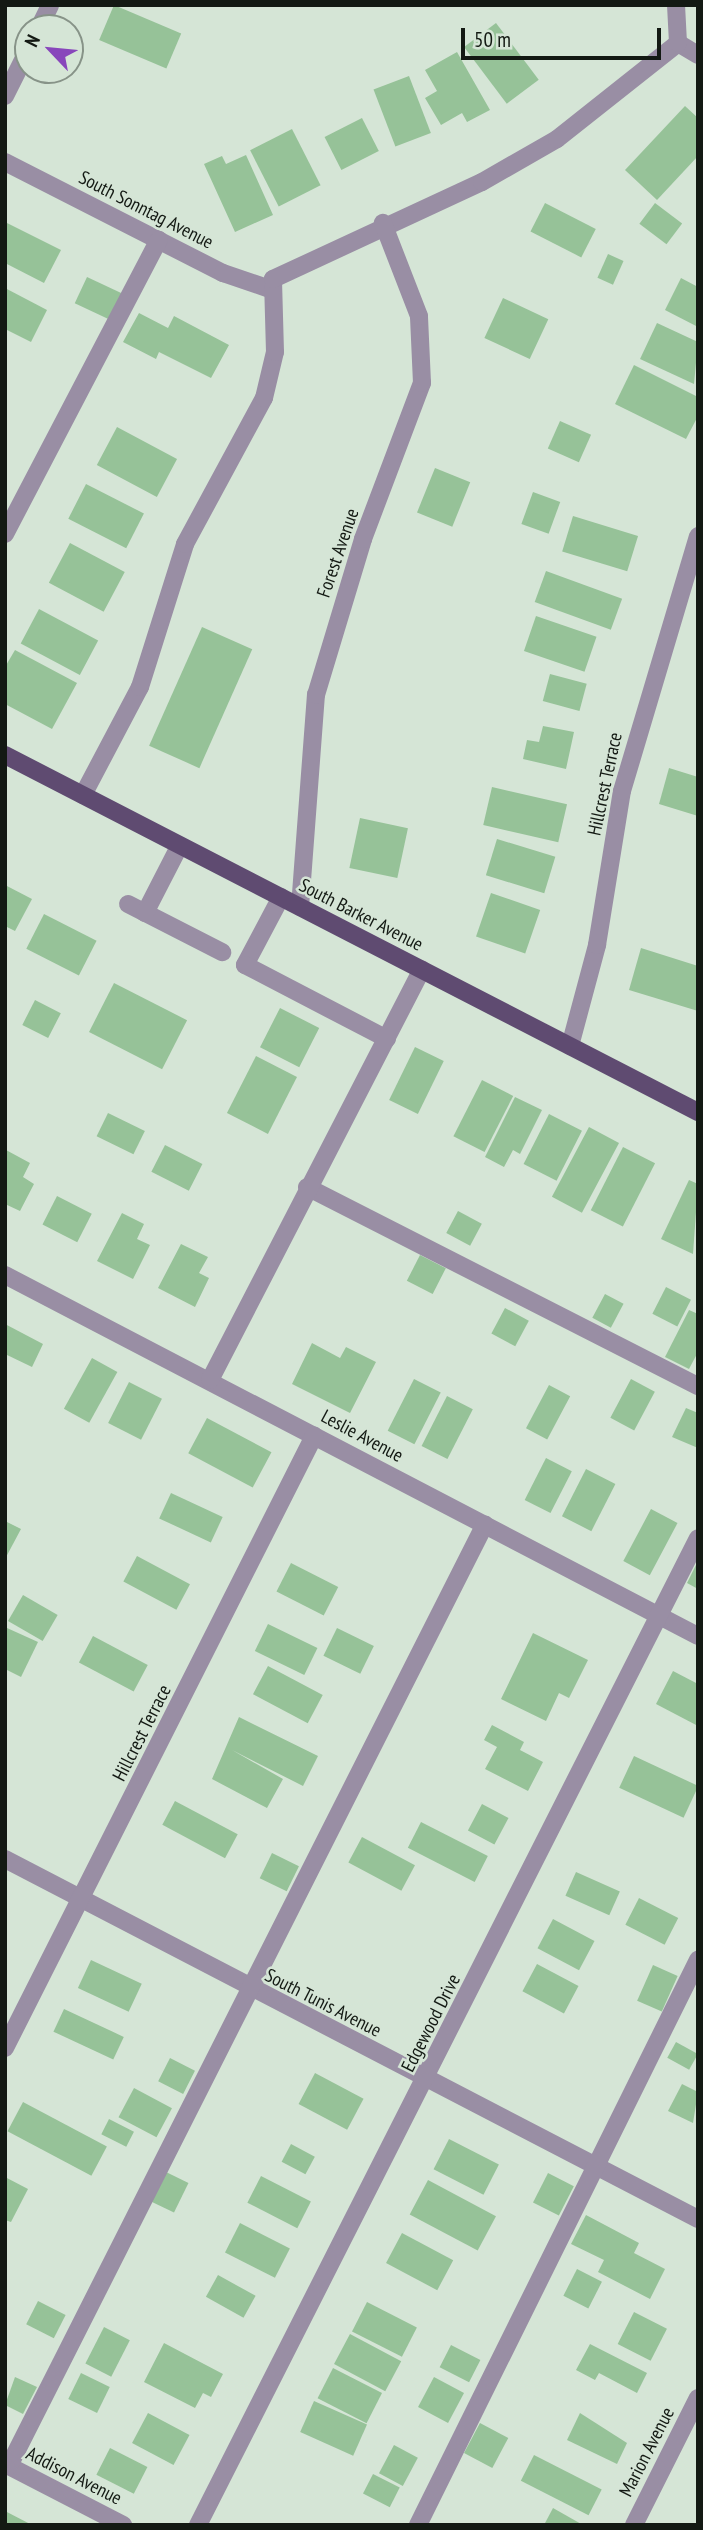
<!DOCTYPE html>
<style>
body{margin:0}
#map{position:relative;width:703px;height:2530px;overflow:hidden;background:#d5e5d6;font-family:"PT Sans Narrow",sans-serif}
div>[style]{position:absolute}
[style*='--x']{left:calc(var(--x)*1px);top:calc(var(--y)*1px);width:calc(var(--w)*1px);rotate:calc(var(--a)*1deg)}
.building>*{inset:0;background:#96c298;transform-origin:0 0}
.minor>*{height:18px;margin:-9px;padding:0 9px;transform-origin:9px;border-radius:9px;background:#998ea4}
.major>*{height:18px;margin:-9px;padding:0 9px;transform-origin:9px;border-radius:9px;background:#5f4b71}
span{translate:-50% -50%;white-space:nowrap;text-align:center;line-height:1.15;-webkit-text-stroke:5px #d5e5d6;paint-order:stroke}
.street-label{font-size:19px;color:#131913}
.frame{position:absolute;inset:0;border:7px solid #131913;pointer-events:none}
.north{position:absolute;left:14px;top:14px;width:70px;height:70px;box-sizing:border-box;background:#d5e5d6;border:2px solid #879388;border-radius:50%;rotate:296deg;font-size:19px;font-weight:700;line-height:28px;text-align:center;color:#131913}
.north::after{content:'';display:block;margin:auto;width:24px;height:32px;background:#8846bb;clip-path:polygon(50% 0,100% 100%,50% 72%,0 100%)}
.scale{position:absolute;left:461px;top:28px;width:200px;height:32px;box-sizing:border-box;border:4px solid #131913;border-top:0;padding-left:9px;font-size:21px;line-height:24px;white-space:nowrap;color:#131913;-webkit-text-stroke:5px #d5e5d6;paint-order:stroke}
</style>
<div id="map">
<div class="building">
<i style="left:114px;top:5px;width:73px;height:38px;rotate:23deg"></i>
<i style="left:496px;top:23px;width:71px;height:40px;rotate:53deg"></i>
<i style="clip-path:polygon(457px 52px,490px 110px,467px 122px,462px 113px,441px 125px,425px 98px,437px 91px,425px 70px)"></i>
<i style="left:409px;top:76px;width:61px;height:38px;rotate:69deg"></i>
<i style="clip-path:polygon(685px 106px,698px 118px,698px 156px,657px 200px,625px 170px)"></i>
<i style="left:362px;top:118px;width:37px;height:42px;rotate:63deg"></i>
<i style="left:292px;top:129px;width:63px;height:47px;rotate:63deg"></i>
<i style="clip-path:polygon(246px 155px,273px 215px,235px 232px,204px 164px,222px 156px,226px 164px)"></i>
<i style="left:545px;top:203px;width:57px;height:32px;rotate:27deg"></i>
<i style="left:655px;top:203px;width:34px;height:26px;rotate:37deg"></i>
<i style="clip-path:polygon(7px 223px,61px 250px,44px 283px,5px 263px)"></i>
<i style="left:608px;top:254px;width:17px;height:26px;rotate:24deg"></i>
<i style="left:87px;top:277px;width:40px;height:29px;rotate:25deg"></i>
<i style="clip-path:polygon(681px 278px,698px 287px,698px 327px,665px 310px)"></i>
<i style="clip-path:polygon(5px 288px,47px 310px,31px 342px,5px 329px)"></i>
<i style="left:503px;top:298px;width:50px;height:44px;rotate:25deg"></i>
<i style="clip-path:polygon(139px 313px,168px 328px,174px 316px,229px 345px,211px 378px,159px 352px,156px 359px,123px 342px)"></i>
<i style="clip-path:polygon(657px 323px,698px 342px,694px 384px,640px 359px)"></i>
<i style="clip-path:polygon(634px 365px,698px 397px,698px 416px,686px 439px,615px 404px)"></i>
<i style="left:560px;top:421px;width:34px;height:30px;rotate:24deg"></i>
<i style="left:117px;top:427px;width:68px;height:43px;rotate:28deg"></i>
<i style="left:435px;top:468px;width:38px;height:48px;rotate:22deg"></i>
<i style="left:86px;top:484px;width:65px;height:39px;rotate:27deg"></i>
<i style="left:533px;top:492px;width:29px;height:34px;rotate:20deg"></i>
<i style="left:573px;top:516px;width:68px;height:37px;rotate:17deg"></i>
<i style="left:70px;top:543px;width:62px;height:45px;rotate:28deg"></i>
<i style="left:546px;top:571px;width:81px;height:33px;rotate:20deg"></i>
<i style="left:39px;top:609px;width:67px;height:39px;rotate:28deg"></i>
<i style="left:536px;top:616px;width:64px;height:37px;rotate:19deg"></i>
<i style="left:202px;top:627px;width:55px;height:130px;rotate:24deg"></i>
<i style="clip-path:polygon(15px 650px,77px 683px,52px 729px,5px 704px,5px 667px)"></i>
<i style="left:550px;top:674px;width:38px;height:28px;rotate:15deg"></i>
<i style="clip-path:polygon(543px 726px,574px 732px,566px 769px,523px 759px,527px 740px,539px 742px)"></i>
<i style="clip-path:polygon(669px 768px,698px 777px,698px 816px,659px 804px)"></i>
<i style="left:492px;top:787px;width:77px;height:39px;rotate:13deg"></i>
<i style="left:360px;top:818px;width:49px;height:51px;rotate:12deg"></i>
<i style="left:497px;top:839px;width:61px;height:38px;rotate:17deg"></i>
<i style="clip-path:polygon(5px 885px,32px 899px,15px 931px,5px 926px)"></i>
<i style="left:491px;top:893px;width:52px;height:46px;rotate:19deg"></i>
<i style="left:44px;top:914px;width:59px;height:39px;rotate:27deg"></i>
<i style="clip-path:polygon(641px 948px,698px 966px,698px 1011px,629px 990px)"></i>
<i style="left:114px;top:983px;width:82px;height:55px;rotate:27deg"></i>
<i style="left:35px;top:1000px;width:29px;height:28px;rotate:27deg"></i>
<i style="left:280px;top:1008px;width:44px;height:44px;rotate:27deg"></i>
<i style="left:415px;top:1047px;width:32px;height:59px;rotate:26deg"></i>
<i style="left:256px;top:1056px;width:46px;height:64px;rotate:27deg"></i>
<i style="left:482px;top:1080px;width:35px;height:63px;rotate:27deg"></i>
<i style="clip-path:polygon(515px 1097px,542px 1110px,520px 1154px,513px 1150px,504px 1167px,485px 1157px)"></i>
<i style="left:108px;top:1113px;width:41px;height:26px;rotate:26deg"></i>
<i style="left:549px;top:1114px;width:37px;height:56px;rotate:27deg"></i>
<i style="left:589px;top:1127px;width:34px;height:79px;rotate:28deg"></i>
<i style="left:165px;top:1145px;width:42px;height:30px;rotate:27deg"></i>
<i style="left:623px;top:1147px;width:36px;height:71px;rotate:27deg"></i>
<i style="clip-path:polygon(6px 1150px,30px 1163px,23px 1177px,34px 1184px,20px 1211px,5px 1204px)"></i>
<i style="clip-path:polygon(689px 1180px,698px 1184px,693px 1254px,661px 1239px)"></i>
<i style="left:57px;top:1196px;width:39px;height:32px;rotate:27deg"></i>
<i style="left:458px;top:1211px;width:27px;height:25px;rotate:28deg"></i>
<i style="clip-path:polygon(122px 1213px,144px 1224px,137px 1239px,150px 1245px,133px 1279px,97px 1261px)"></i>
<i style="clip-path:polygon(181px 1244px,208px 1257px,199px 1273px,209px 1278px,195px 1307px,158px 1288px)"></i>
<i style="left:420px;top:1255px;width:29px;height:29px;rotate:27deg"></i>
<i style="left:666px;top:1287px;width:28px;height:30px;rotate:27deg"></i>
<i style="left:605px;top:1294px;width:21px;height:27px;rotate:28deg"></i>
<i style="left:505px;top:1308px;width:27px;height:29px;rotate:28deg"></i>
<i style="clip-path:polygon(689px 1310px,698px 1314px,698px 1352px,689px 1369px,665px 1357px)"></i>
<i style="clip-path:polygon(5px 1324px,43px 1344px,32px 1367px,5px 1354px)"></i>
<i style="clip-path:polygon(312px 1343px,340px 1358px,346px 1347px,376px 1362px,350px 1413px,292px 1384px)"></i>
<i style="left:92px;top:1358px;width:29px;height:58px;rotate:29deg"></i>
<i style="left:414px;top:1379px;width:30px;height:58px;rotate:27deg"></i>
<i style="left:631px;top:1379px;width:27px;height:44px;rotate:28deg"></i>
<i style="left:129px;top:1382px;width:37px;height:46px;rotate:27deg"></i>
<i style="left:549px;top:1385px;width:24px;height:49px;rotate:28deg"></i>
<i style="left:447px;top:1396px;width:29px;height:56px;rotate:27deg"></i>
<i style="clip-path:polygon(686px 1408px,698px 1413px,698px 1448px,672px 1437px)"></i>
<i style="left:207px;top:1418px;width:73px;height:40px;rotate:28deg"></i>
<i style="left:546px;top:1458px;width:29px;height:47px;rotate:27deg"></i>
<i style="left:586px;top:1469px;width:33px;height:53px;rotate:27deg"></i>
<i style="left:171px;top:1493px;width:57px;height:28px;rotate:25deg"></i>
<i style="left:651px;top:1509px;width:30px;height:59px;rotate:28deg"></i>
<i style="clip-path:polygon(5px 1521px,21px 1529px,5px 1559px)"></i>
<i style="left:137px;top:1556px;width:60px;height:29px;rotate:28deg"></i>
<i style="clip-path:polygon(698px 1561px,698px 1589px,687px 1583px)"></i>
<i style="left:291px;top:1563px;width:53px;height:32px;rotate:27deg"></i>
<i style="left:23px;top:1595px;width:40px;height:30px;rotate:30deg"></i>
<i style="left:268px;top:1624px;width:55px;height:30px;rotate:26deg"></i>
<i style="clip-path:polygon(7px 1628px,38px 1642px,21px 1677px,5px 1669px)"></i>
<i style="left:337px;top:1628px;width:41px;height:31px;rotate:26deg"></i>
<i style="clip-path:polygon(533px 1633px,588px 1660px,569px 1698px,559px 1693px,546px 1721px,501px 1699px)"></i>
<i style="left:93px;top:1636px;width:62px;height:30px;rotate:28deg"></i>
<i style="left:268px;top:1666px;width:62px;height:32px;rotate:28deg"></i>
<i style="clip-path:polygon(673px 1671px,698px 1684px,698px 1726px,656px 1704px)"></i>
<i style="clip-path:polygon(239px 1717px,318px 1756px,303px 1786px,232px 1750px,283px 1779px,267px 1808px,212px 1779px)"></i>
<i style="clip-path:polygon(492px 1725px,524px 1742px,520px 1750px,543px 1762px,528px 1791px,485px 1769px,497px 1747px,484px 1740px)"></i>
<i style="left:634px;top:1756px;width:71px;height:35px;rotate:25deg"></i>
<i style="left:175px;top:1801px;width:71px;height:27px;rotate:28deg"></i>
<i style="left:482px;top:1804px;width:30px;height:30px;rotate:28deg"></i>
<i style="left:421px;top:1822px;width:75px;height:29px;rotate:27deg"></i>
<i style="left:362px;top:1837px;width:60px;height:29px;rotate:28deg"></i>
<i style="left:272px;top:1853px;width:30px;height:28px;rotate:26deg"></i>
<i style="left:576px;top:1872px;width:48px;height:26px;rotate:24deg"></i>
<i style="left:639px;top:1898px;width:44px;height:30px;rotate:27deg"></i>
<i style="left:553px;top:1919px;width:47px;height:33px;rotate:28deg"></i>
<i style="left:91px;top:1960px;width:56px;height:31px;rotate:25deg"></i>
<i style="left:537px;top:1964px;width:47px;height:31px;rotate:28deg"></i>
<i style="left:653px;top:1965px;width:27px;height:39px;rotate:24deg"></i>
<i style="left:64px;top:2009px;width:66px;height:25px;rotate:25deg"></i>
<i style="left:676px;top:2042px;width:25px;height:18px;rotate:29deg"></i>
<i style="left:170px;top:2058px;width:28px;height:26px;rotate:27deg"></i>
<i style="left:315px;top:2073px;width:55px;height:35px;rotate:28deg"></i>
<i style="clip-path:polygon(682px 2084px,698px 2092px,693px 2123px,668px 2111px)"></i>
<i style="left:134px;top:2088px;width:43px;height:33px;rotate:28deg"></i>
<i style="left:23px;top:2102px;width:95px;height:33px;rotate:28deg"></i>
<i style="left:109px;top:2119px;width:28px;height:17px;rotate:27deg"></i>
<i style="left:449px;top:2139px;width:56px;height:34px;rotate:27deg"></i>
<i style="left:291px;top:2144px;width:27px;height:20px;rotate:28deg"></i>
<i style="left:166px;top:2172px;width:25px;height:33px;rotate:26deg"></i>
<i style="left:548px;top:2173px;width:29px;height:33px;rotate:27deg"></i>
<i style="left:261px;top:2176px;width:56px;height:30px;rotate:27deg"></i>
<i style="clip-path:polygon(5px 2177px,28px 2189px,11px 2222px,5px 2220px)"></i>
<i style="left:428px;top:2180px;width:77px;height:39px;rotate:28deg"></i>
<i style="clip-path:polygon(586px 2215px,639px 2243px,634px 2253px,665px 2269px,650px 2299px,598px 2272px,604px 2260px,571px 2244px)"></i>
<i style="left:240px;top:2223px;width:56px;height:33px;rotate:27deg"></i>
<i style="left:402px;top:2233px;width:58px;height:34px;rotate:28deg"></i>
<i style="left:577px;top:2269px;width:28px;height:30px;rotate:27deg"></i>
<i style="left:218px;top:2275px;width:43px;height:25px;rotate:29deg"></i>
<i style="left:38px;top:2301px;width:31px;height:26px;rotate:27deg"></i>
<i style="left:367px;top:2302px;width:56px;height:33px;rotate:27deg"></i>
<i style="left:634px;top:2312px;width:37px;height:36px;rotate:27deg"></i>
<i style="left:104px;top:2327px;width:29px;height:41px;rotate:27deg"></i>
<i style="left:350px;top:2334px;width:58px;height:34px;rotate:28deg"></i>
<i style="clip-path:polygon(164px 2343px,223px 2374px,211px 2397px,203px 2393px,195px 2408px,144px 2382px)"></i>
<i style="clip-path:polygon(590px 2344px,647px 2373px,637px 2393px,599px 2373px,595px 2380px,576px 2370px)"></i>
<i style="left:451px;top:2345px;width:33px;height:25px;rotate:27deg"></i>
<i style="left:333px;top:2368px;width:55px;height:34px;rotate:27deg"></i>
<i style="left:81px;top:2373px;width:32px;height:29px;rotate:26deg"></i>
<i style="clip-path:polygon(15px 2377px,37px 2387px,23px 2414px,5px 2405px)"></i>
<i style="left:434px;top:2377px;width:34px;height:34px;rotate:28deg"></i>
<i style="left:314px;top:2401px;width:58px;height:34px;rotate:24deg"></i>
<i style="left:148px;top:2413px;width:47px;height:34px;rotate:28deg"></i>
<i style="clip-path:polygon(580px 2413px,627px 2443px,617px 2464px,567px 2440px)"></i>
<i style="left:480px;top:2423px;width:32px;height:34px;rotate:28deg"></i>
<i style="left:394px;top:2445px;width:27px;height:32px;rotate:28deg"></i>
<i style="left:110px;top:2448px;width:42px;height:30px;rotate:27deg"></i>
<i style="left:534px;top:2455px;width:76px;height:29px;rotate:27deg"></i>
<i style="left:373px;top:2474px;width:30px;height:22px;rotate:27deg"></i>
<i style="clip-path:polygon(553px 2508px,583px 2525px,544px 2525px)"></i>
<i style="clip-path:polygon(5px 2511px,32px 2525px,5px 2525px)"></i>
</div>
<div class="minor">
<i style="--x:39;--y:28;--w:25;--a:-64"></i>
<i style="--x:678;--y:43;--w:23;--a:31"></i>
<i style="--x:5;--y:96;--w:51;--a:-63.4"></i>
<i style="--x:5;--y:162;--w:245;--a:27"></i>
<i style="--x:223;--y:273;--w:50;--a:18.8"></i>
<i style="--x:5;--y:534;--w:332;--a:-62.4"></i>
<i style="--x:83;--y:795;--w:122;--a:-62.2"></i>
<i style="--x:140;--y:687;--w:150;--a:-72.5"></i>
<i style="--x:185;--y:544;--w:166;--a:-61.6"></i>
<i style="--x:264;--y:398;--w:47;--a:-76.6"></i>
<i style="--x:275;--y:352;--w:73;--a:-91.6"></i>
<i style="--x:273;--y:279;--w:230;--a:-24.9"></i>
<i style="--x:482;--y:182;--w:86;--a:-29.8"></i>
<i style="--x:557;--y:139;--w:154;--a:-38.4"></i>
<i style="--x:678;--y:43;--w:38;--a:-93"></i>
<i style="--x:281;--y:897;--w:77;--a:117.9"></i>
<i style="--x:245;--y:965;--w:160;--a:27.5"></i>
<i style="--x:128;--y:904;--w:106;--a:27.1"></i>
<i style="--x:300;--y:907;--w:213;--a:-85.7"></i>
<i style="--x:316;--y:695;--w:163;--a:-73.2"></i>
<i style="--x:363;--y:539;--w:167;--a:-69.3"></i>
<i style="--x:422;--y:383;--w:67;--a:-92.6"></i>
<i style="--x:419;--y:316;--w:100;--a:-111.2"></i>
<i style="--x:145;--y:913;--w:76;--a:-62.8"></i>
<i style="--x:570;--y:1046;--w:105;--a:-75"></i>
<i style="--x:597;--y:945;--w:156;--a:-80.8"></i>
<i style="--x:622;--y:791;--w:266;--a:-73.4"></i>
<i style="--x:307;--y:1187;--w:439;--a:27"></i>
<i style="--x:5;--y:1275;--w:781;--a:27.52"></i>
<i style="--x:210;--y:1380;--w:462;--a:-62.7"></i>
<i style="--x:5;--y:1859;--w:781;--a:27.45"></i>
<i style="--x:5;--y:2048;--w:686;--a:-63.21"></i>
<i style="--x:5;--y:2464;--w:133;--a:27.3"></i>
<i style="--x:9;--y:2466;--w:1055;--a:-63.19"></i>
<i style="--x:198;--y:2525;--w:1106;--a:-63.13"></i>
<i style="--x:418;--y:2525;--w:631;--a:-63.64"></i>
<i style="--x:634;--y:2525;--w:142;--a:-63.3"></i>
</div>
<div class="major">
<i style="--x:5;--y:755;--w:780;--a:27.26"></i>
</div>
<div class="street-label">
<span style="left:146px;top:210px;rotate:27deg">South Sonntag Avenue</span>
<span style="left:338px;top:553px;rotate:-71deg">Forest Avenue</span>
<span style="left:605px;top:784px;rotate:-78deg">Hillcrest Terrace</span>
<span style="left:361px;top:915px;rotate:27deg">South Barker Avenue</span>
<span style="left:362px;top:1436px;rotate:28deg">Leslie Avenue</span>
<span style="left:142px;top:1733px;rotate:-63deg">Hillcrest Terrace</span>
<span style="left:323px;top:2003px;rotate:27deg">South Tunis Avenue</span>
<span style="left:431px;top:2023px;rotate:-63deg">Edgewood Drive</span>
<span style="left:647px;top:2452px;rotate:-63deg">Marion Avenue</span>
<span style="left:74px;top:2476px;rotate:27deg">Addison Avenue</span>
</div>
<div class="frame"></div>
<div class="north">N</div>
<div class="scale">50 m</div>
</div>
